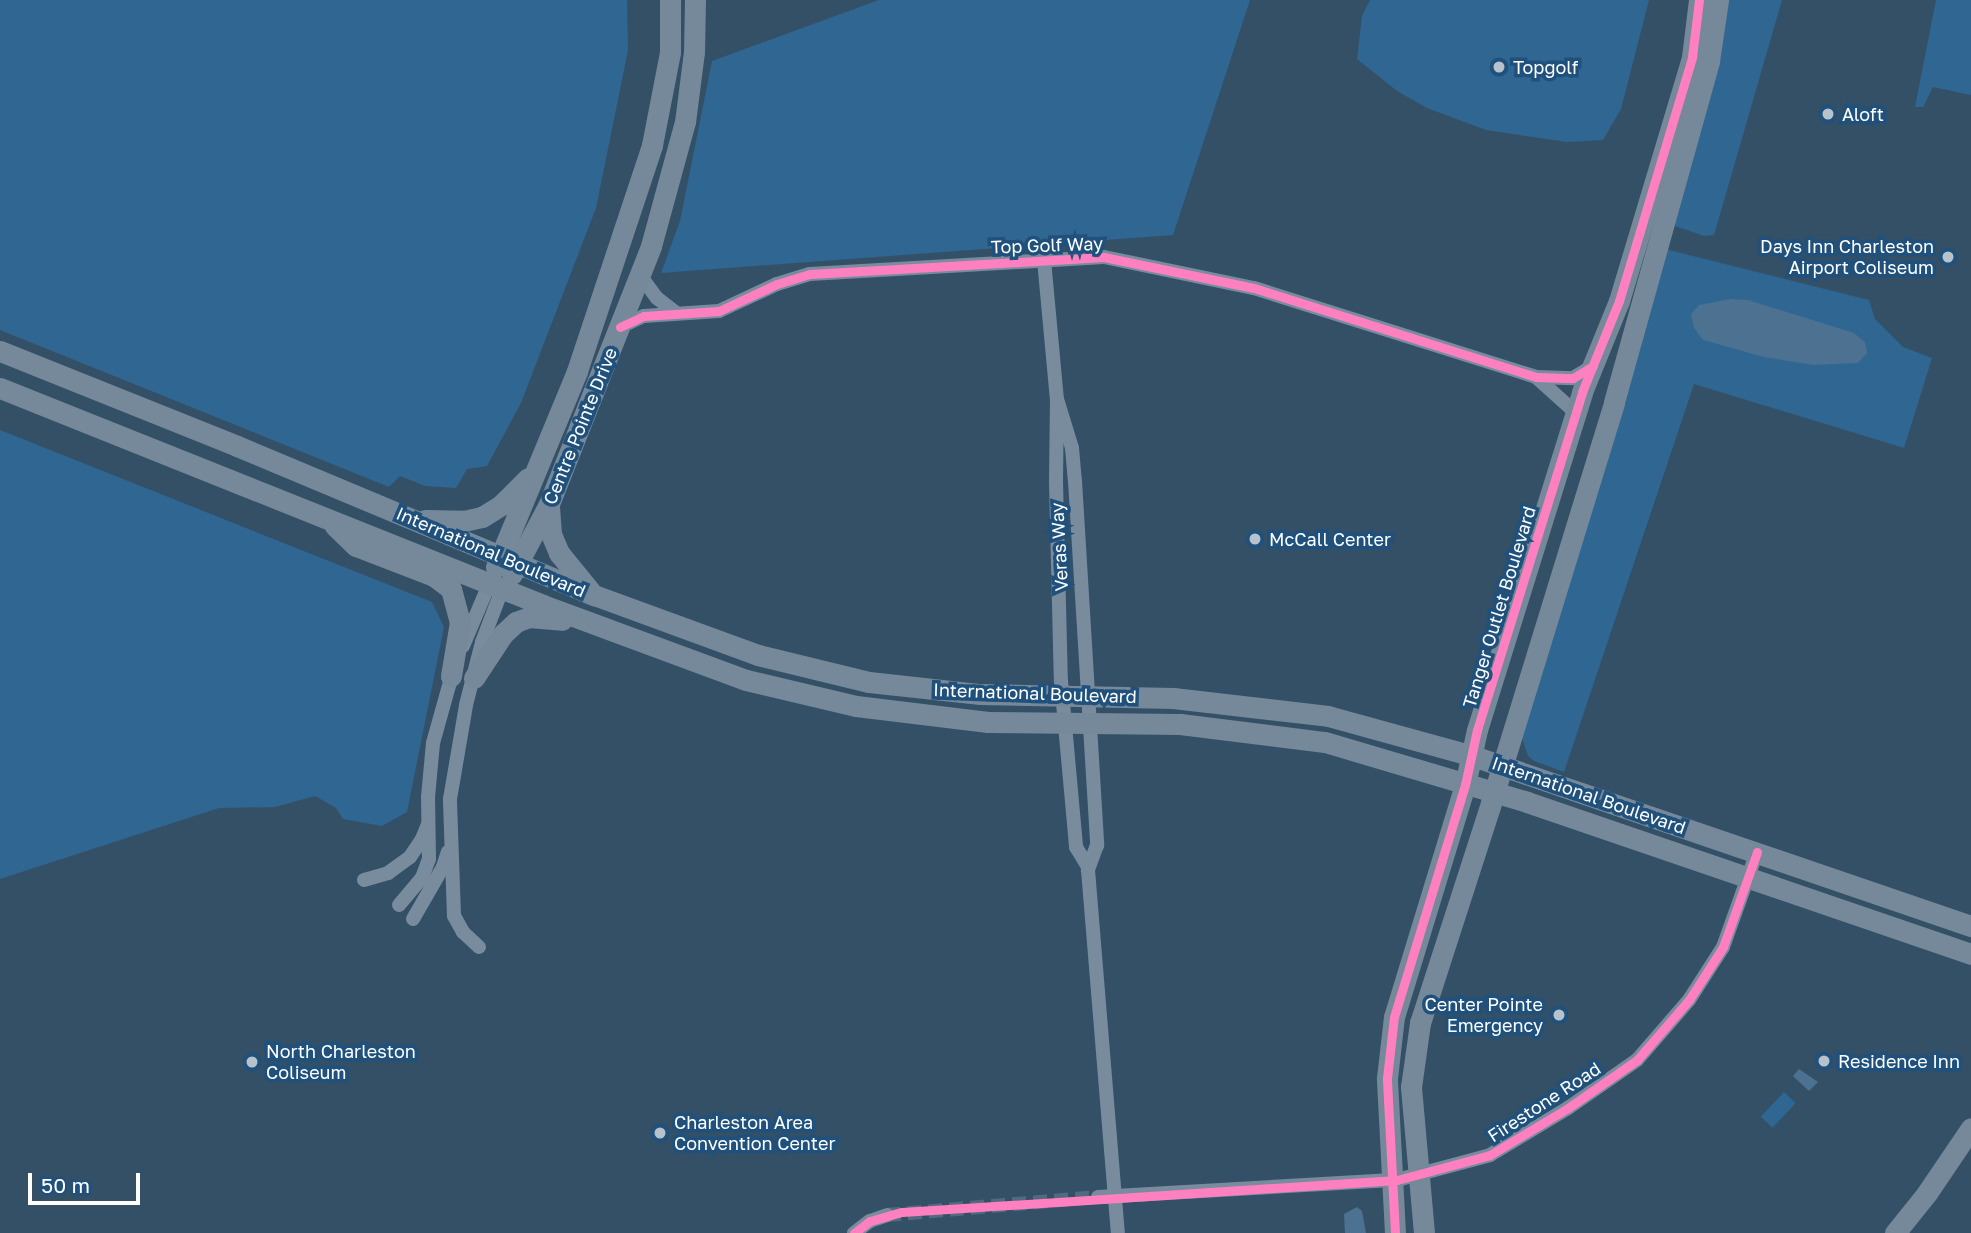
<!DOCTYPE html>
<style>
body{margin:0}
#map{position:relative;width:1971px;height:1233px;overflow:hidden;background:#345067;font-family:"Golos Text",sans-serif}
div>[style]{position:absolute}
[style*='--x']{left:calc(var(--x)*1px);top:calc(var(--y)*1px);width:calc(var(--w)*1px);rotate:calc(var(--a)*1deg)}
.green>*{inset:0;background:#2f6692;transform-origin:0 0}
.water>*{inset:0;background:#4d7190}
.street-tunnel>*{height:14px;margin-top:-7px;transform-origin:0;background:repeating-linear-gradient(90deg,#526a7e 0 14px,transparent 0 21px)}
.street>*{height:14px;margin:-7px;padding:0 7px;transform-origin:7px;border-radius:7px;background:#798c9e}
.secondary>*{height:21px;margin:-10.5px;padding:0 10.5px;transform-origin:10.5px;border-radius:10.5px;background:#75899a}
.cycleway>*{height:9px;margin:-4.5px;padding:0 4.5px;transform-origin:4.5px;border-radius:4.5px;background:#ff80c0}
.dots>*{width:19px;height:19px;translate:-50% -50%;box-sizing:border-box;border:4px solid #1f517c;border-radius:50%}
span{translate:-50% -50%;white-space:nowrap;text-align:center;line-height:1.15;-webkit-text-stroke:7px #1f517c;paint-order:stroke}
.poi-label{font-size:18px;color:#fff}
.left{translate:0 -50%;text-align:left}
.right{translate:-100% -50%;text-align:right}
.street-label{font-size:18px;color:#fff}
.scale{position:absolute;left:28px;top:1173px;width:112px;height:32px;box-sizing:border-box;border:4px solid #fff;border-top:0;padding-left:9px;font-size:21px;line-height:24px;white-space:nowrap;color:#fff;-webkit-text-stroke:5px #1f517c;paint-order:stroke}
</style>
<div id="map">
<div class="green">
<i style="clip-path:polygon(0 0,627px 0,628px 50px,596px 208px,521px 403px,487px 466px,467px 469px,456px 488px,425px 486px,400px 476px,389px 487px,0 330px)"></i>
<i style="clip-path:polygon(879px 0,1250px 0,1173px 235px,661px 273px,680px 221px,712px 61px)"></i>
<i style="clip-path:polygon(1370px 0,1649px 0,1621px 109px,1603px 140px,1567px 142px,1486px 130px,1427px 108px,1397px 91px,1357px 59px,1362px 16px)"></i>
<i style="clip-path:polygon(1726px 0,1782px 0,1714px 235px,1704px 236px,1675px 226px,1671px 219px)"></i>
<i style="clip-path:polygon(1936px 0,1971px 0,1971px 95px,1933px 87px,1923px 107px,1915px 107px)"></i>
<i style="clip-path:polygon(1665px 249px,1869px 300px,1875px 319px,1903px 347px,1932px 358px,1904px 448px,1694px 384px,1564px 772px,1534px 761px,1528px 756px,1522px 738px)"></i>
<i style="clip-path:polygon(0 430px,432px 602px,444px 627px,407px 812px,382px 826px,343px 819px,336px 808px,315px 796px,275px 807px,219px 808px,0 879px)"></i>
<i style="left:1784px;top:1092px;width:16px;height:34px;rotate:43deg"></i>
</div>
<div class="water">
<i style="clip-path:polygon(1730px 299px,1748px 300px,1854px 333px,1865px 342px,1867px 353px,1858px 363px,1813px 365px,1764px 357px,1703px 340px,1694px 328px,1691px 314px,1699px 305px)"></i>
<i style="clip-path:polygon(1799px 1069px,1818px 1082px,1809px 1091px,1793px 1076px)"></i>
<i style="clip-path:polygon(1357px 1207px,1362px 1211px,1366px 1233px,1345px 1233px,1344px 1214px)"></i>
</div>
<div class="street-tunnel">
<i style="--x:887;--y:1215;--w:212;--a:-4.9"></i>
</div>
<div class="street">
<i style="--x:1044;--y:260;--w:140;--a:84.7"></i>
<i style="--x:1057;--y:399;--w:83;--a:90.7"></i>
<i style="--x:1056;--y:482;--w:199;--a:88.6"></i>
<i style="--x:1061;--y:681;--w:167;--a:84.8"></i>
<i style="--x:1076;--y:847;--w:23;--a:59"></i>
<i style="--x:640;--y:275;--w:29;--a:54"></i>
<i style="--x:657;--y:298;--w:24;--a:38"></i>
<i style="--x:620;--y:327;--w:26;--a:-25"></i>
<i style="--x:644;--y:316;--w:75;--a:-3.8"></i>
<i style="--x:719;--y:311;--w:64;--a:-25"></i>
<i style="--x:777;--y:284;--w:34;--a:-17"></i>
<i style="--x:810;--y:274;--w:294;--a:-3.3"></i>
<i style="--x:1104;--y:257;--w:153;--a:11.7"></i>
<i style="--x:1254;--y:288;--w:296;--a:17.5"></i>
<i style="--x:1536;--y:377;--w:37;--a:2"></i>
<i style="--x:1573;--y:378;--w:23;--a:-31"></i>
<i style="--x:1536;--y:377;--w:54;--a:42"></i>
<i style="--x:1057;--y:399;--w:51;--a:73"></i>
<i style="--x:1072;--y:448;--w:33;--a:85"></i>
<i style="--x:1075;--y:481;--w:365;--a:86.5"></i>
<i style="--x:1097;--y:845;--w:27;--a:110"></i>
<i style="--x:1088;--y:870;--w:364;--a:85.3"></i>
<i style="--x:463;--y:646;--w:69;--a:-67.1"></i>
<i style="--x:364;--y:880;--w:25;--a:-16"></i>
<i style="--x:388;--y:873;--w:27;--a:-36"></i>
<i style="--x:410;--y:857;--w:22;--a:-56"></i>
<i style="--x:422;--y:839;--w:16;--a:-68"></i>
<i style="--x:399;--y:905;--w:35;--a:-50"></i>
<i style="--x:422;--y:878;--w:20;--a:-70"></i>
<i style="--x:429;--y:859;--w:62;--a:-90.9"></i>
<i style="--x:428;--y:797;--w:54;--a:-84.7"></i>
<i style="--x:433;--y:743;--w:78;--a:-74.4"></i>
<i style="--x:413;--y:919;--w:60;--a:-60"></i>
<i style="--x:443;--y:867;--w:16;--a:-72"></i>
<i style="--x:479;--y:947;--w:22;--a:-137"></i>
<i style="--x:463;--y:932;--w:18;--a:-119"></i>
<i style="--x:454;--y:916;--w:117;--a:-92"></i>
<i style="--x:450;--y:799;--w:95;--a:-80.3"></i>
<i style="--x:466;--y:705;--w:65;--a:-75.7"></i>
<i style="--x:482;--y:642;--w:59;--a:-69.1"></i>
<i style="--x:1098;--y:1197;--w:299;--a:-3.3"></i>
<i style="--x:1397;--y:1180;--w:96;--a:-15"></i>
<i style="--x:1490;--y:1155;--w:91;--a:-31.1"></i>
<i style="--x:1568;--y:1108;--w:84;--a:-34.8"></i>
<i style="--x:1637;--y:1060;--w:79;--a:-49.1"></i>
<i style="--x:1689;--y:1000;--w:63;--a:-57.3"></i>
<i style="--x:1723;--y:947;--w:101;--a:-70.3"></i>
<i style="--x:854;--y:1233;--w:20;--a:-37"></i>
<i style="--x:870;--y:1221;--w:18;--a:-19"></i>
</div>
<div class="secondary">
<i style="--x:0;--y:351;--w:255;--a:21.8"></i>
<i style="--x:237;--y:446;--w:387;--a:22.7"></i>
<i style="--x:594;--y:595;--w:175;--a:20.1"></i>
<i style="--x:758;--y:655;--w:114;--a:13.7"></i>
<i style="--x:869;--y:682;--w:112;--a:6.2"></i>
<i style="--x:980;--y:694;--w:193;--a:1.2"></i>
<i style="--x:1173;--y:698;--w:156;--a:6.6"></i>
<i style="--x:1328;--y:716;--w:150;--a:15.4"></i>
<i style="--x:1473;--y:756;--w:526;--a:18.85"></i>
<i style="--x:0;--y:388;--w:585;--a:21.78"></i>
<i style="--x:543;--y:605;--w:216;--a:20.3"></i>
<i style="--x:746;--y:680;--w:113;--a:13.3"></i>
<i style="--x:856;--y:706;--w:133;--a:6.9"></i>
<i style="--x:988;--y:722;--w:192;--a:0.6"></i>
<i style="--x:1180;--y:724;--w:146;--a:7.1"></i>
<i style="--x:1325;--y:742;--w:211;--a:16.5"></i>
<i style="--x:1527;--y:802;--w:469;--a:18.9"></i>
<i style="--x:549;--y:506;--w:28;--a:86"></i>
<i style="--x:551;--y:534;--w:21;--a:67"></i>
<i style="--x:559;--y:553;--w:49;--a:50.8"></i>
<i style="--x:425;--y:520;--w:39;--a:1"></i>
<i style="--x:464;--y:521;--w:18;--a:-13"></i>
<i style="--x:482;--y:517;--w:22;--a:-32"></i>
<i style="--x:501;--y:505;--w:38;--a:-45"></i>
<i style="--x:335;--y:526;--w:29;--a:44"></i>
<i style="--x:356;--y:546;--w:84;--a:21"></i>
<i style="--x:434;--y:576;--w:21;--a:37"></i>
<i style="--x:451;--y:589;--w:34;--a:75"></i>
<i style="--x:460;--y:622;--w:55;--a:99.5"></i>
<i style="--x:496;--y:567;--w:212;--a:-67.5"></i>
<i style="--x:577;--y:371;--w:238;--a:-71.6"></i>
<i style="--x:652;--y:145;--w:95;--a:-79"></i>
<i style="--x:670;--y:52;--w:52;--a:-90"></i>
<i style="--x:512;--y:574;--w:79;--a:-62.1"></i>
<i style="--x:549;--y:504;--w:277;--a:-68.4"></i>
<i style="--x:651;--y:246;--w:129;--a:-74.7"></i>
<i style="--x:685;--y:122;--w:71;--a:-82.7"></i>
<i style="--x:694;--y:52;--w:52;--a:-88.9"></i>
<i style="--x:474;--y:678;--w:53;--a:-56.6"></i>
<i style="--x:503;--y:634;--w:18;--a:-43"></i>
<i style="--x:516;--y:622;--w:14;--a:-21"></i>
<i style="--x:529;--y:617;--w:33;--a:5"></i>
<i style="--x:1395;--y:1233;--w:155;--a:-93"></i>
<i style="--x:1387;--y:1078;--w:61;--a:-83.5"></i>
<i style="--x:1394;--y:1017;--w:243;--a:-73"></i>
<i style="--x:1465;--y:785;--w:56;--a:-77.7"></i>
<i style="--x:1477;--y:730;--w:354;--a:-72.7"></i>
<i style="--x:1582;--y:392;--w:98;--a:-67.9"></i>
<i style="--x:1619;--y:301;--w:255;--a:-73.3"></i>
<i style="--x:1692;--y:57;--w:57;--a:-83"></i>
<i style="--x:1424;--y:1233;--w:147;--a:-95.1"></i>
<i style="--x:1411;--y:1087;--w:65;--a:-82"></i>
<i style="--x:1420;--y:1023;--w:231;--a:-72.1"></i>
<i style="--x:1491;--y:803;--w:419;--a:-72.9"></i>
<i style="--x:1614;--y:402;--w:354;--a:-74.4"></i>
<i style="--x:1709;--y:61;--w:62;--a:-81.6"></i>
<i style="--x:1895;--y:1233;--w:51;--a:-51.3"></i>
<i style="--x:1927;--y:1193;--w:78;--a:-55.9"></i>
</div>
<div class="cycleway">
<i style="--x:620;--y:327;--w:26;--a:-25"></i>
<i style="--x:644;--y:316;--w:75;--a:-3.8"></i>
<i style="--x:719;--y:311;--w:64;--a:-25"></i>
<i style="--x:777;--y:284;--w:34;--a:-17"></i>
<i style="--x:810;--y:274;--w:294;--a:-3.3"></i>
<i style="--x:1104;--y:257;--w:153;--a:11.7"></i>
<i style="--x:1254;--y:288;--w:296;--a:17.5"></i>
<i style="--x:1536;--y:377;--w:37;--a:2"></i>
<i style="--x:1573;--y:378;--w:23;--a:-31"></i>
<i style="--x:854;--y:1233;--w:20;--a:-37"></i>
<i style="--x:870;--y:1221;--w:33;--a:-16"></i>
<i style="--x:902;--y:1212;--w:496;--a:-3.7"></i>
<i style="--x:1397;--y:1180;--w:96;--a:-15"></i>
<i style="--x:1490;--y:1155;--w:91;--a:-31.1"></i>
<i style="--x:1568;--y:1108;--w:84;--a:-34.8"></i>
<i style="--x:1637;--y:1060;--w:79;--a:-49.1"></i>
<i style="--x:1689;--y:1000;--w:63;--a:-57.3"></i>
<i style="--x:1723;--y:947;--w:101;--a:-70.3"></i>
<i style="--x:1395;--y:1233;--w:155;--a:-93"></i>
<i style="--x:1387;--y:1078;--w:61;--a:-83.5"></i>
<i style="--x:1394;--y:1017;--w:243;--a:-73"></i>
<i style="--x:1465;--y:785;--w:56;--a:-77.7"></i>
<i style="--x:1477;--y:730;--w:354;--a:-72.7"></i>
<i style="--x:1582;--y:392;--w:98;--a:-67.9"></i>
<i style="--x:1619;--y:301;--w:255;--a:-73.3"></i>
<i style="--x:1692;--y:57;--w:57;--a:-83"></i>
</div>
<div class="dots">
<i style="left:1499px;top:67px;background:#b8c2ca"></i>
<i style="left:1828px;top:114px;background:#b8c2ca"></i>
<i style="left:1948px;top:257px;background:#b8c2ca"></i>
<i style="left:1255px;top:539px;background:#b8c2ca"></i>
<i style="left:1559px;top:1015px;background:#b8c2ca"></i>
<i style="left:1824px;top:1061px;background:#b8c2ca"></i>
<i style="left:252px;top:1062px;background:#b8c2ca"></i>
<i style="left:660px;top:1133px;background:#b8c2ca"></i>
</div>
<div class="poi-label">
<span class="left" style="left:1513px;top:67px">Topgolf</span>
<span class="left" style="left:1842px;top:114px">Aloft</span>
<span class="right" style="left:1934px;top:257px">Days Inn Charleston<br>Airport Coliseum</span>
<span class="left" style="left:1269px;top:539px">McCall Center</span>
<span class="right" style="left:1543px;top:1015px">Center Pointe<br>Emergency</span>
<span class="left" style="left:266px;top:1062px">North Charleston<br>Coliseum</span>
<span class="left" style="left:1838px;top:1061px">Residence Inn</span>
<span class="left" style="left:674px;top:1133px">Charleston Area<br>Convention Center</span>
</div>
<div class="street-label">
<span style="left:1047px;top:245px;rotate:-2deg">Top Golf Way</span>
<span style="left:580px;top:426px;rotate:-68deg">Centre Pointe Drive</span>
<span style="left:1059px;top:547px;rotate:-93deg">Veras Way</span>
<span style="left:491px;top:552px;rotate:23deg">International Boulevard</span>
<span style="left:1499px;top:607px;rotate:-73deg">Tanger Outlet Boulevard</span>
<span style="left:1035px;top:693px;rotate:2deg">International Boulevard</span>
<span style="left:1589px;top:795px;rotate:19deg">International Boulevard</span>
<span style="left:1544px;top:1102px;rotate:-33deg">Firestone Road</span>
</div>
<div class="scale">50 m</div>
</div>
